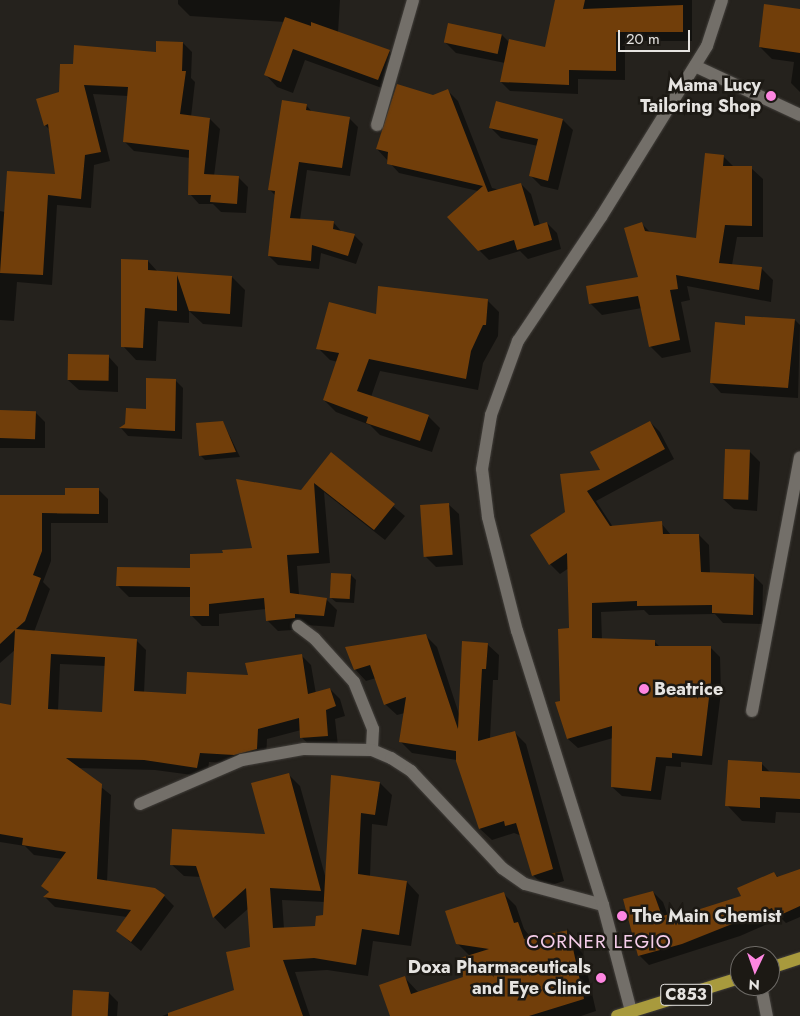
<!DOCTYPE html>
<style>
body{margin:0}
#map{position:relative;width:800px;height:1016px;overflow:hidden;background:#25221d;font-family:Jost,sans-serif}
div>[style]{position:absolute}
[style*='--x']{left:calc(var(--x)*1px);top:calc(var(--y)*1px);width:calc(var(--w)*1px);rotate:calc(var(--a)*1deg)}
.shadow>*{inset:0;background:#0007}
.building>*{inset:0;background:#713e0a;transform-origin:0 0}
.roads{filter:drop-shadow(0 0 1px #423f3b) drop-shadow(0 0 1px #423f3b)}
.street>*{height:12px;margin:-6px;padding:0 6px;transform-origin:6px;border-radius:6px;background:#736f69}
.secondary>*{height:12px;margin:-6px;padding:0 6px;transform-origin:6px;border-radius:6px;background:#736f69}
.primary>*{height:12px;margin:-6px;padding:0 6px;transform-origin:6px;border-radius:6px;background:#a89a3d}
.dots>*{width:14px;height:14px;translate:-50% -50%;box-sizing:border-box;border:2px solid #1c1914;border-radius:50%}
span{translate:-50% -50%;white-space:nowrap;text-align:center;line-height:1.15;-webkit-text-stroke:5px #1c1914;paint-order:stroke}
.shield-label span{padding:1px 4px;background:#1c1914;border:1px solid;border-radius:4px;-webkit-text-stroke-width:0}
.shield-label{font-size:16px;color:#e6e4e1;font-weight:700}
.poi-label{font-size:18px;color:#e6e4e1;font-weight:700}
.right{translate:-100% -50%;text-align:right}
.left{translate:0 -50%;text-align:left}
.neighbourhood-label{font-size:19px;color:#f7ceeb;letter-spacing:1px}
.north{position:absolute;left:730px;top:946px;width:50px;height:50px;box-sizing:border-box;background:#1c1914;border:1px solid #6d6a66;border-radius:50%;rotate:183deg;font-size:14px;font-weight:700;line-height:20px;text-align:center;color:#e6e4e1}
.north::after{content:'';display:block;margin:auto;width:18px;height:22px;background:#fe86e1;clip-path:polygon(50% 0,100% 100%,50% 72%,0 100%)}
.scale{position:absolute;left:618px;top:30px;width:72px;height:22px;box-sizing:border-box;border:2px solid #e6e4e1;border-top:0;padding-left:6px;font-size:15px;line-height:18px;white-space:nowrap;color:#e6e4e1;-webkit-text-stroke:4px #1c1914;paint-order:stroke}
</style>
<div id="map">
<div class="shadow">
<i style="clip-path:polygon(178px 0,340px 0,338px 33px,389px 51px,401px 63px,390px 91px,305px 60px,293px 93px,277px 87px,266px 75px,285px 22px,190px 16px,178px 4px)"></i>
<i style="clip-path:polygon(556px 0,692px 0,692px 41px,625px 41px,625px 80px,578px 79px,578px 94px,510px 91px,501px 82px,505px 63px,456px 53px,445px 42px,502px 35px,510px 43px,546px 48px)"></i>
<i style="clip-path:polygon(800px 10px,800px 92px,791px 83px,794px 62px,772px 59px,760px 47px)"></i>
<i style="clip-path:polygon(183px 43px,192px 52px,191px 78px,195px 82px,191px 117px,210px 119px,220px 129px,214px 176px,238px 177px,248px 187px,246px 213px,221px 212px,213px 204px,199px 204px,190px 194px,190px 158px,134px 151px,124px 141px,128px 96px,93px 94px,110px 161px,94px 165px,91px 208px,57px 205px,52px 285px,17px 282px,14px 321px,0 320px,0 211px,5px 212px,57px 175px,50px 130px,45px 125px,74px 66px,157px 53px)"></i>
<i style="clip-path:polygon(448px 91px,458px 101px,492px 188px,500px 190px,521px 184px,531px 194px,540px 225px,547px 223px,557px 233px,561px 249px,528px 259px,520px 251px,489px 260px,479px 250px,478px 191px,399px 173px,377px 149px,433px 96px)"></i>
<i style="clip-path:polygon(306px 105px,313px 113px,349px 118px,358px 127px,350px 176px,307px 170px,300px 220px,333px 222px,342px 232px,354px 235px,363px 244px,356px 264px,321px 253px,319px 269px,278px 265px,269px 256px,275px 195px,269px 189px)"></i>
<i style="clip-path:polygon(563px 120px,573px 130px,558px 190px,541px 186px,530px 175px,538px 146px,501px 138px,491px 128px)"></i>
<i style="clip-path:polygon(723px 156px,734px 167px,751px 168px,763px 179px,763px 237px,737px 237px,732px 265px,761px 268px,773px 280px,771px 302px,687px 286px,690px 300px,681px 302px,691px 352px,662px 358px,650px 346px,642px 308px,602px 315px,590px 303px,640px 278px,642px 224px,651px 233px,697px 240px)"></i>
<i style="clip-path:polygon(148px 261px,158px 272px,232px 277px,245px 290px,242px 327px,203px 324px,189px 311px,189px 323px,158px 321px,156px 361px,136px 360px,123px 346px)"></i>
<i style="clip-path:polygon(487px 300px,499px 312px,498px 336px,483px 363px,478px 390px,380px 371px,371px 397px,428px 416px,440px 428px,432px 452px,380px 435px,370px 425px,336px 412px,324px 400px,338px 362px,330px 360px,318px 348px,377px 316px)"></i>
<i style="clip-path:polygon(795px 320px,800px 325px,798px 398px,721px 393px,711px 382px,746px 326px)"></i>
<i style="clip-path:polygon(108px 356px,118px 367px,118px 392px,79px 390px,68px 380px)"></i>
<i style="clip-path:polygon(175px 380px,183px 388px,182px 439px,128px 436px,121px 428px,147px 410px)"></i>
<i style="clip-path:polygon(0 412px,35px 412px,45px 422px,45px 448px,0 448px)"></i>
<i style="clip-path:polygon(223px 422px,240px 457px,205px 460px,200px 455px)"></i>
<i style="clip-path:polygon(650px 422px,660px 432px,674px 459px,596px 501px,613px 527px,661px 523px,671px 535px,699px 535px,709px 545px,710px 574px,753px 575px,763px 585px,762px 624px,723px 623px,715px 614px,649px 615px,644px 610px,601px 612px,602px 640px,654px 641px,661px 648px,710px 647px,720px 657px,721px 692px,712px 765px,681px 762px,681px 767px,666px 766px,661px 800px,622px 796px,612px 787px,613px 738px,578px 748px,568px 739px,562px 702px,570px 630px,569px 568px,560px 574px,550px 564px,566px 513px,602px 471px)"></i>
<i style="clip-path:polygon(749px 451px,760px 462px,757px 511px,734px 509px,723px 499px)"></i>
<i style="clip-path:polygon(331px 454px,405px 516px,385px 540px,324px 492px,330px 563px,297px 566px,299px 595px,326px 599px,337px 610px,334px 627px,306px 625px,306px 629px,278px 631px,267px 620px,266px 609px,219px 614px,219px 626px,202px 626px,191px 615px,191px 597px,129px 597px,118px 586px,191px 569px,224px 554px,253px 549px)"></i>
<i style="clip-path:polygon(evenodd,98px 489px,108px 499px,108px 523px,51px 523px,51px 561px,43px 582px,50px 589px,34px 632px,136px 640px,146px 650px,144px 693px,187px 696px,249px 677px,301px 655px,311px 665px,316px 694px,330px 689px,340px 699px,345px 716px,335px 719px,338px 746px,312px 747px,302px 738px,301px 730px,267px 739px,266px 759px,245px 764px,209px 762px,207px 777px,155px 770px,77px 768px,111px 795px,107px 882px,164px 896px,174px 906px,141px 951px,117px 931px,127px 917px,55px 907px,45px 897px,49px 893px,43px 886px,63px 859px,34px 855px,25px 846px,0 842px,0 705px,13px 707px,16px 649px,0 663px,0 496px,67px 497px,98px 489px,60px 664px,106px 666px,103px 713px,58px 711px,60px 664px)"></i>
<i style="clip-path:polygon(448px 504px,459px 514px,463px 565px,436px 567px,426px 557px)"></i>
<i style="clip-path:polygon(351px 575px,356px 580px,354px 603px,336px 602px,331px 598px)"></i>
<i style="clip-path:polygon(425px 635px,437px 647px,459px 714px,487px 644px,499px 655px,498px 680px,493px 680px,490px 739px,514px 732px,526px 744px,564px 881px,545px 887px,533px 875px,522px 836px,514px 833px,492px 840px,480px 829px,457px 760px,412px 753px,401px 742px,405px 713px,397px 715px,385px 704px,376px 678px,366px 681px,355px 669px)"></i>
<i style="clip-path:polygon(762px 764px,771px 773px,800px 775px,800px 813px,776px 812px,775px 823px,742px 821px,727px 805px)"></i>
<i style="clip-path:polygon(evenodd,288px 774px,300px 786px,326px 879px,332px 777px,380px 783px,392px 795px,387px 826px,372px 824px,370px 877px,407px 882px,419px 895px,411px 946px,373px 941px,368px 976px,327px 970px,295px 972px,310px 1016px,162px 1016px,235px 991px,252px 948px,249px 908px,225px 929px,214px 917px,201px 877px,184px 876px,171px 864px,266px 835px,288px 774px,282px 900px,325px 902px,324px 916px,316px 927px,284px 929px,282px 900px)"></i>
<i style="clip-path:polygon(800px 870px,800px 917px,786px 923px,781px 918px,740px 936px,649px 965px,639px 955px,653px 892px,663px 902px,668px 916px,673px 914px,677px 918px,743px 896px,774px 873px,779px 878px)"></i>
<i style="clip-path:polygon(503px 893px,516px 906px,524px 929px,532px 939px,569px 932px,581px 945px,596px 1011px,581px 1016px,391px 1016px,405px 978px,419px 993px,465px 978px,470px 956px,457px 943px)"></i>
<i style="clip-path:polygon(109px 993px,118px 1002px,117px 1016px,74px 1016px)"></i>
</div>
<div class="building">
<i style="clip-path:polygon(555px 0,585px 0,583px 9px,683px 5px,683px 32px,616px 32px,616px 71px,569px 70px,569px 85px,500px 82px,509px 39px,545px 47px)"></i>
<i style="clip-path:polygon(764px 4px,800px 9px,800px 53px,759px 47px)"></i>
<i style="clip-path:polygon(285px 17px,311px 26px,311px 22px,390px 50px,378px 80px,293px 49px,281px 82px,264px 75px)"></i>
<i style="left:448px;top:23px;width:55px;height:20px;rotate:12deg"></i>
<i style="clip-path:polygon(156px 41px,183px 42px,182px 71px,186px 71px,180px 114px,210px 118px,204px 174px,239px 176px,237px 204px,210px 202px,211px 195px,188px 195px,189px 150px,123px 142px,128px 87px,84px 85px,101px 152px,85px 155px,81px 199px,48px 195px,43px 275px,0 273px,7px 171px,55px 174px,48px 124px,44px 126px,36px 99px,59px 92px,60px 64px,73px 64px,74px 45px,156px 52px)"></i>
<i style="clip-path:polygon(397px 84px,433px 95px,448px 89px,488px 192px,521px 183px,534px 226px,547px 222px,552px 240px,517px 250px,514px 240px,478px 251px,447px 217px,483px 186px,387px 164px,388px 152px,376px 149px)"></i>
<i style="clip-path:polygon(282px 100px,307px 104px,306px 110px,350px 117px,342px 168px,299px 162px,290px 218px,334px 221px,333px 229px,355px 234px,348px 256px,312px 245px,311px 261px,268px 256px,275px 191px,268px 190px)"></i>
<i style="clip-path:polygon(496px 101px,563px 119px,548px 181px,529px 176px,538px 139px,489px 128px)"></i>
<i style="clip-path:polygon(705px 153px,724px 155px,723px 166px,752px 166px,752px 226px,725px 225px,719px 263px,762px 267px,759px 290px,676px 275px,678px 289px,670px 290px,680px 340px,649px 347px,638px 296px,589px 304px,586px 286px,638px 277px,624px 228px,642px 222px,645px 231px,696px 238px)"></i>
<i style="clip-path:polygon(121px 259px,148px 260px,148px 270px,232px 276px,230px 314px,189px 311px,177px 275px,177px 311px,145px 308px,143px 348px,121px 347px)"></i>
<i style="clip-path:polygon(378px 286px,488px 299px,486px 325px,483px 325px,471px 351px,466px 379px,369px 359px,357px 391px,429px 415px,420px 441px,366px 423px,368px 417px,323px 400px,339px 353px,316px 349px,329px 302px,376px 314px)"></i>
<i style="clip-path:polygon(745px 316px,795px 319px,788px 388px,710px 383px,715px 322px,745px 325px)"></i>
<i style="left:68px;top:354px;width:41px;height:26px;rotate:1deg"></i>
<i style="clip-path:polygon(146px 378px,176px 379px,175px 431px,119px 428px,125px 424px,126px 408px,146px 409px)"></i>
<i style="left:0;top:410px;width:36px;height:28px;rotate:2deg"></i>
<i style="clip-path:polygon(223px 421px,236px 452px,199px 456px,196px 423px)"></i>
<i style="clip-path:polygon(650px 421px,665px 449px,587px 491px,610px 526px,662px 521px,663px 534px,699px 534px,701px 572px,754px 574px,753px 615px,712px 613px,712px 605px,637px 606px,637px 601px,592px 603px,592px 638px,655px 640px,655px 646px,711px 646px,711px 681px,702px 756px,672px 753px,672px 758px,656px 757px,651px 791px,611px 787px,612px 726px,567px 739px,555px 702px,560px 701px,558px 629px,569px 628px,567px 553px,549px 565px,530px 535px,565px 512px,560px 474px,600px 470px,590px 452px)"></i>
<i style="left:725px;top:449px;width:25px;height:50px;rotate:2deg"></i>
<i style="clip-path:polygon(331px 452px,395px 504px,374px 530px,314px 483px,319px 553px,287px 555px,290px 593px,327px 598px,324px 616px,295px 614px,295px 618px,266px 621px,264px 598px,209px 604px,209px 616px,190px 616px,190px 587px,116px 586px,117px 567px,190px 568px,190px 554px,223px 553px,222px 550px,252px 548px,236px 479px,301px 490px)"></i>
<i style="clip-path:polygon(evenodd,65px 488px,99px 488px,99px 514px,42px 513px,42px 551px,33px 575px,41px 578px,25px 621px,16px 629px,137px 639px,134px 691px,186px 694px,187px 672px,248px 675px,245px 663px,302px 654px,308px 694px,330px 688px,336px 706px,326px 710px,328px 736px,300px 738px,299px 718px,258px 729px,257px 749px,234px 755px,200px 753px,197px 768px,144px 760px,66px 758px,102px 784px,97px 879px,155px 888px,165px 895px,131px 942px,116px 931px,131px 910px,43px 897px,49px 892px,41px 886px,66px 852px,22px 845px,23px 838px,0 834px,0 703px,11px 705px,15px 630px,0 644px,0 495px,65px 495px,65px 488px,51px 654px,105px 657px,102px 712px,48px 709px,51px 654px)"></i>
<i style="left:449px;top:503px;width:52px;height:29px;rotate:86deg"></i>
<i style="left:331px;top:573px;width:20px;height:25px;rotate:3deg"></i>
<i style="clip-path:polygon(426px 634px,458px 729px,462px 641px,488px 643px,486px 669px,482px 669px,478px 741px,515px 731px,553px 869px,532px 876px,516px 823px,505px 826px,504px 821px,479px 829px,456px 761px,456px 751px,399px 742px,406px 697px,384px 705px,370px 665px,354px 670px,345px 647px)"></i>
<i style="clip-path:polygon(728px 760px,762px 762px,762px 771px,800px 773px,800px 799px,760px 797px,760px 808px,725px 806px)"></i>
<i style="clip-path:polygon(289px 773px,321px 891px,270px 888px,273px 928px,315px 926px,316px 916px,323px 915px,331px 775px,340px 776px,380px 782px,375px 815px,361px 813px,358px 874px,407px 881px,399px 935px,362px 929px,356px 965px,314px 958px,283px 960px,303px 1016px,168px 1016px,168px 1013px,234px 990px,226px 952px,250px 947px,246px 888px,213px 918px,196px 866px,170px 865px,172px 829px,265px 834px,251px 783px)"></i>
<i style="clip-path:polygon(800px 869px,800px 906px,776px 917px,772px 908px,682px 944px,638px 956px,623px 899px,653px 891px,662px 916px,674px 913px,675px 917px,741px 896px,737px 888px,774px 872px,777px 877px)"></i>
<i style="clip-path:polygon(504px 892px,514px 923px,518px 922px,524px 939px,569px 930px,584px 999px,529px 1016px,390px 1016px,379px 985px,405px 976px,411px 994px,463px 977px,457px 959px,489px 949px,456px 944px,445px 911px)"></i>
<i style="left:73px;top:990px;width:36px;height:26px;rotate:3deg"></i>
</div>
<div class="roads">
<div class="street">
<i style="--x:695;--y:66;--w:116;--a:25"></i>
<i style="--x:377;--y:125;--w:130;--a:-73.9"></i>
<i style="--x:298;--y:626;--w:21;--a:37"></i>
<i style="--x:315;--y:639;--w:58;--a:47.8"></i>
<i style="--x:354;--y:682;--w:51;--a:68"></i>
<i style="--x:373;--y:729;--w:21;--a:93"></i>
<i style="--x:752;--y:711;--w:258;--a:-79.3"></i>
<i style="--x:140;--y:804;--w:111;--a:-23.3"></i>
<i style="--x:242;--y:760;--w:63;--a:-10.1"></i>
<i style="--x:304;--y:749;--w:68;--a:0.8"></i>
<i style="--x:372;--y:750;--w:21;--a:23"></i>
<i style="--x:391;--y:758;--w:24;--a:33"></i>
<i style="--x:411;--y:771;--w:133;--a:46.8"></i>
<i style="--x:502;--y:868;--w:28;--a:35"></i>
<i style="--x:525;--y:884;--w:81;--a:15.1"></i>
<i style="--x:761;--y:986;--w:31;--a:79"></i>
</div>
<div class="secondary">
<i style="--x:631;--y:1011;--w:110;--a:-104.8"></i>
<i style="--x:603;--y:905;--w:287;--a:-107.4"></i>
<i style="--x:517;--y:631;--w:118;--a:-104.3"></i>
<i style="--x:488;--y:517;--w:48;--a:-97.1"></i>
<i style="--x:482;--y:469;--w:55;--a:-80.5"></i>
<i style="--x:491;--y:415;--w:79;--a:-70"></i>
<i style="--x:518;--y:341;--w:149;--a:-56.2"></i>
<i style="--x:601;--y:217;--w:201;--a:-58.2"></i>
<i style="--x:707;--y:46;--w:48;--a:-71.9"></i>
</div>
<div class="primary">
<i style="--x:770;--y:968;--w:32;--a:-18"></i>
<i style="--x:617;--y:1016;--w:129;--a:-17.2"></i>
</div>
</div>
<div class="dots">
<i style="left:771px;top:96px;background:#fe86e1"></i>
<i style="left:644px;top:689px;background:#fe86e1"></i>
<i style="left:622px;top:916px;background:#fe86e1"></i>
<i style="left:601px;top:978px;background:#fe86e1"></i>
</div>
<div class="shield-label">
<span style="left:686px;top:995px">C853</span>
</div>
<div class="poi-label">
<span class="right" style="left:761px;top:96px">Mama Lucy<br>Tailoring Shop</span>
<span class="left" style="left:654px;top:689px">Beatrice</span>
<span class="left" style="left:632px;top:916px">The Main Chemist</span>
<span class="right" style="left:591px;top:978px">Doxa Pharmaceuticals<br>and Eye Clinic</span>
</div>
<div class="neighbourhood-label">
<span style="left:599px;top:942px">CORNER LEGIO</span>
</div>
<div class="north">N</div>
<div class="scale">20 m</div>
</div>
